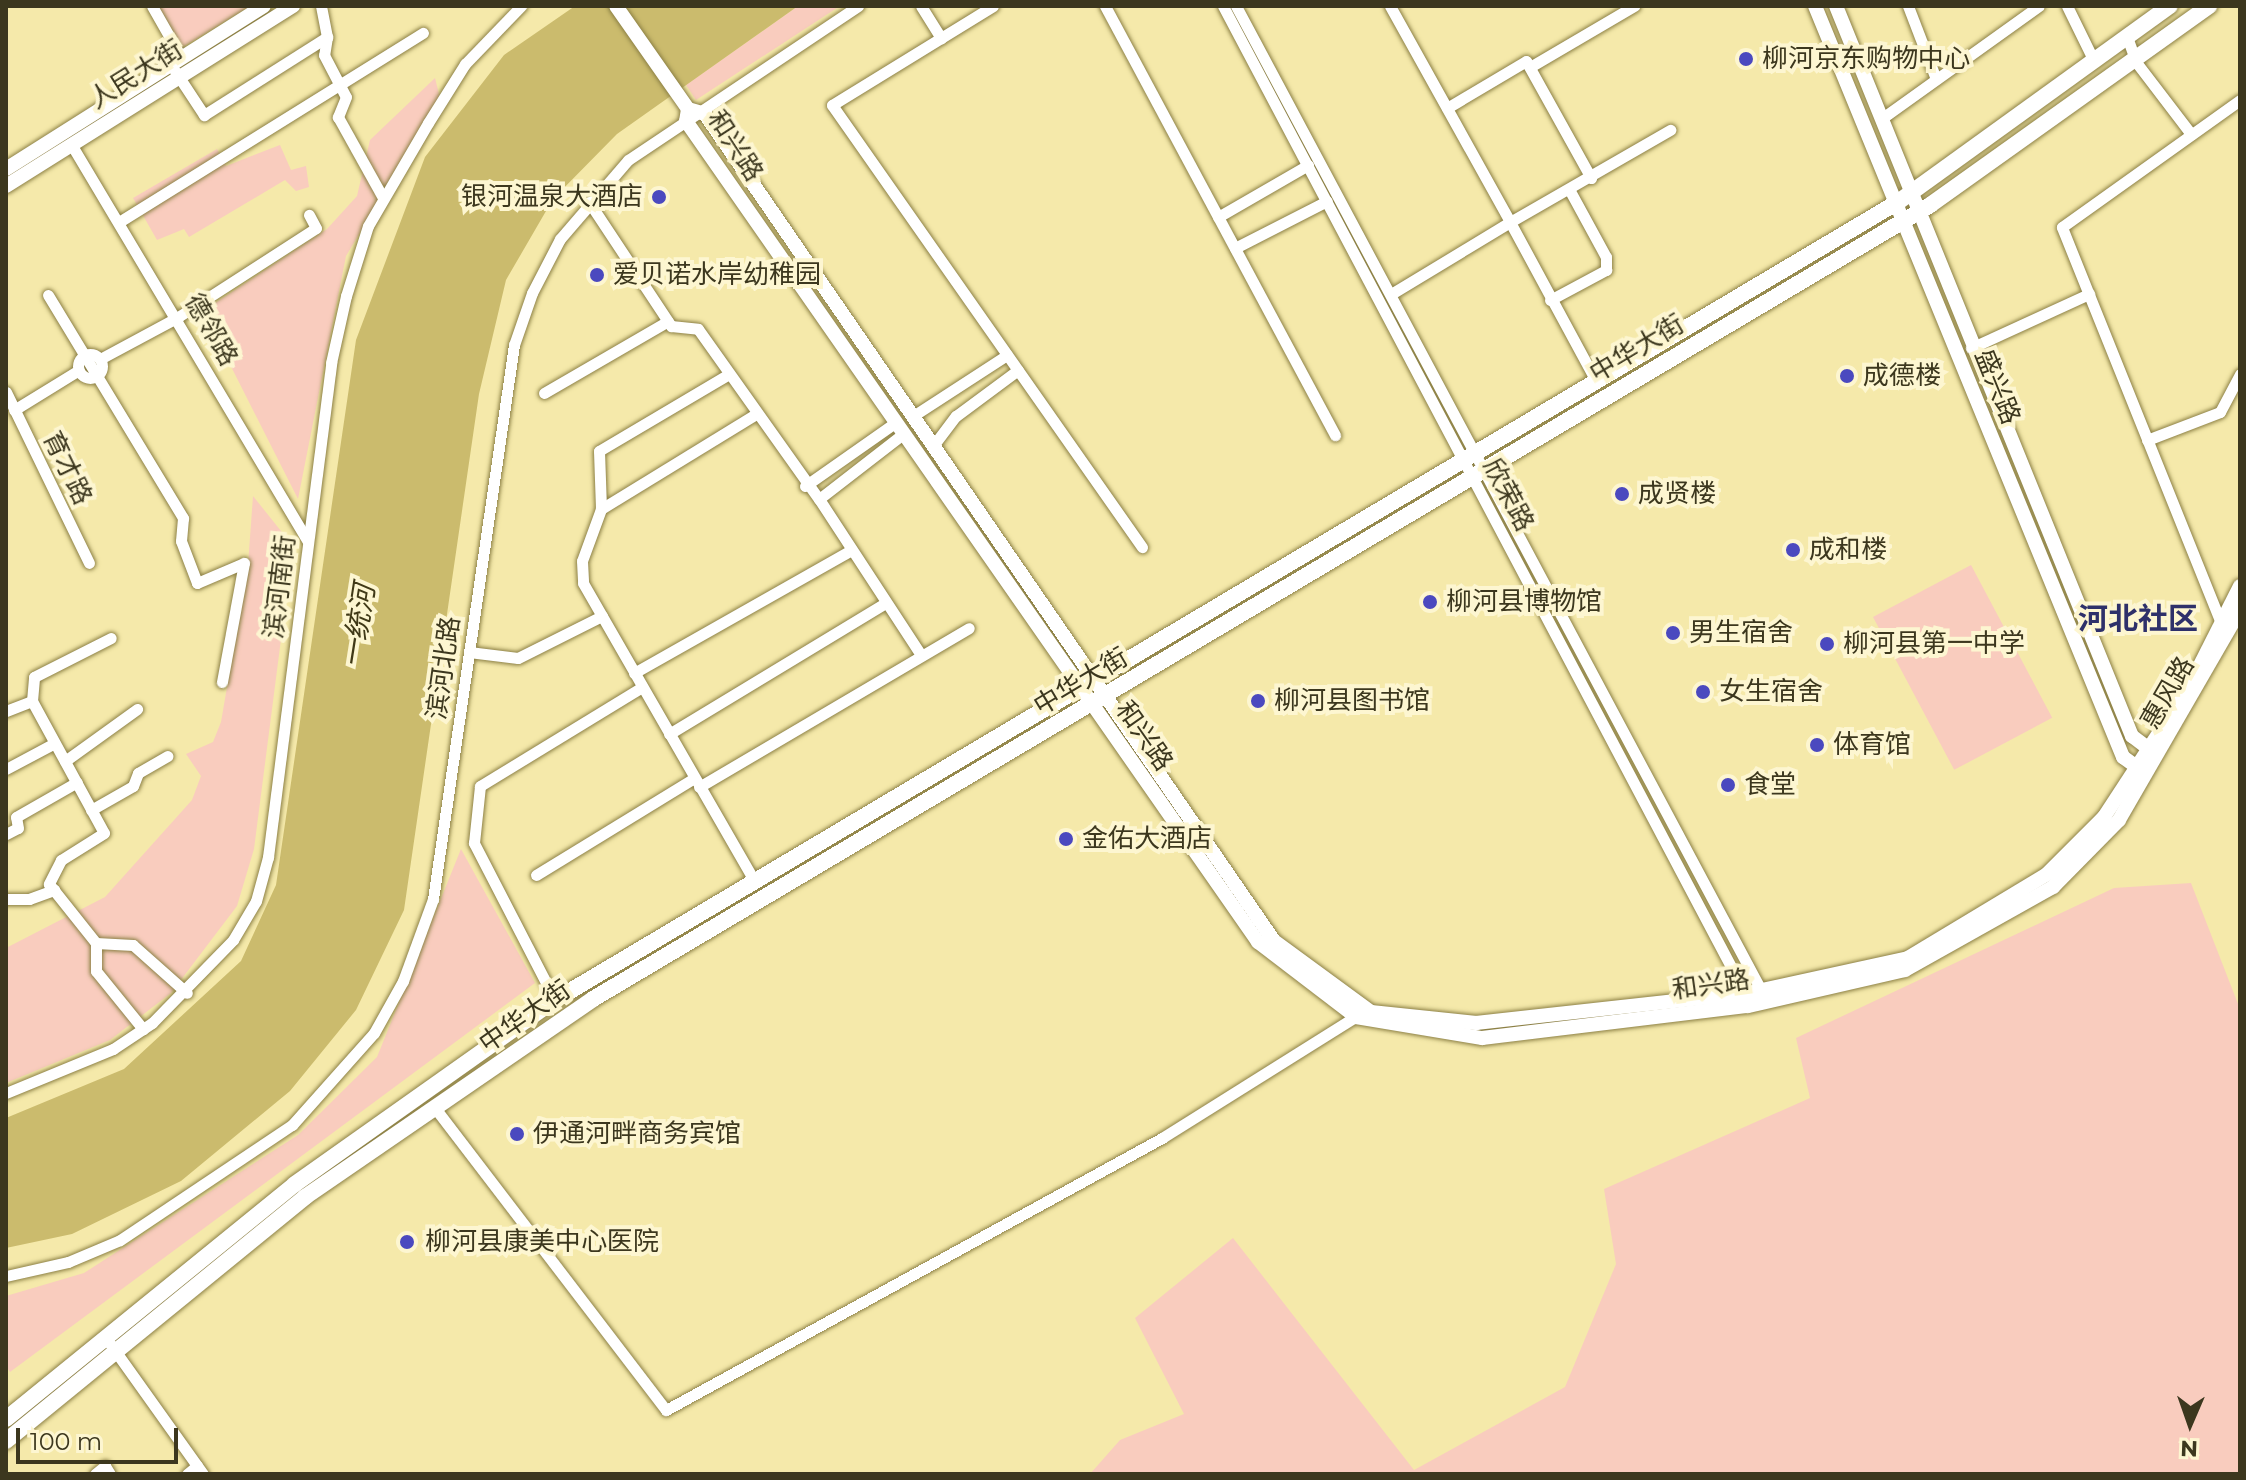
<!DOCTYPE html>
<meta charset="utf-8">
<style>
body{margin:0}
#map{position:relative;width:2246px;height:1480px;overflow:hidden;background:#f5e9aa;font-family:Montserrat,"Noto Sans SC",sans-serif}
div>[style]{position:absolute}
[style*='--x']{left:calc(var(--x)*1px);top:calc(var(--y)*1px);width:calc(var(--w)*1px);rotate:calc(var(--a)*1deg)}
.green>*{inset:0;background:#f9ccbe;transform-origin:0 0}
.water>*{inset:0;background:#cbbb6d}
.roads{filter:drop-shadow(0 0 2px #8c8045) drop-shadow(0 0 2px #8c8045)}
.minor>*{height:11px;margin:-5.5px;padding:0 5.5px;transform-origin:5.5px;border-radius:5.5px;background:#fff}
.minor>.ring{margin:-5.5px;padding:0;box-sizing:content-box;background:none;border:11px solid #fff;border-radius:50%}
.tertiary>*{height:14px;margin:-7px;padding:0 7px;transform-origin:7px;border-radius:7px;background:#fff}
.secondary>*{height:16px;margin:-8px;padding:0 8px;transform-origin:8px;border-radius:8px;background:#fff}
.dots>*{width:22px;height:22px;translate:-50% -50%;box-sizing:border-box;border:4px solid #fdf6d1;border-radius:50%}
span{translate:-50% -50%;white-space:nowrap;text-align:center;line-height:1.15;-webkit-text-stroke:8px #fdf6d1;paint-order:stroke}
.poi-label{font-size:26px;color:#3c371e}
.left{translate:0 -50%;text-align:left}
.right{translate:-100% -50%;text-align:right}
.street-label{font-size:26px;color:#3c371e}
.water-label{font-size:28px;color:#403917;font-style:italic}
.quarter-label{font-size:30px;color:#2e306a;font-weight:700}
.frame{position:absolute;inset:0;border:8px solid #3c371e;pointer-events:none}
.north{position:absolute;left:2150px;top:1384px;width:80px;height:80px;-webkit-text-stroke:6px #fdf6d1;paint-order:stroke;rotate:182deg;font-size:22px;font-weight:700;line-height:32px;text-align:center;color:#3c371e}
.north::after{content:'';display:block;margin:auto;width:28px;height:36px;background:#3c371e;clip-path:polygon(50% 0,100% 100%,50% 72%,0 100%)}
.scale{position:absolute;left:16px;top:1428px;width:162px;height:36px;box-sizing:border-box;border:4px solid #3c371e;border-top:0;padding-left:10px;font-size:24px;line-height:28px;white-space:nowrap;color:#3c371e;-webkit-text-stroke:6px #fdf6d1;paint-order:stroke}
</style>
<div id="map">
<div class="green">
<i style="clip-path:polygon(158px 6px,250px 6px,183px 47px)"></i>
<i style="clip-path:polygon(798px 6px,840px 6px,696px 100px,686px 85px)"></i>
<i style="clip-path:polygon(435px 78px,440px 98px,346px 256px,298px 499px,203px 311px,327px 229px,357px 196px,370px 140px)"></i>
<i style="clip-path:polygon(280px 145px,291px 170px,306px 166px,309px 187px,296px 191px,285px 180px,189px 237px,184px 229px,157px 240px,133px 198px,217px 149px,226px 166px)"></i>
<i style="clip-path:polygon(253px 496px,293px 546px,254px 849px,237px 906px,171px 993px,110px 1040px,6px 1083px,6px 948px,105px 897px,192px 800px,201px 776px,186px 754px,213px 742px,221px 722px,248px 565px)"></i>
<i style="left:1971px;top:565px;width:173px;height:111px;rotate:62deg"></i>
<i style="clip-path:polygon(461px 849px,535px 983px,10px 1372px,6px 1366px,6px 1296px,84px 1273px,298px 1135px,377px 1057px)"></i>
<i style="clip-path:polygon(2191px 883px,2240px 1009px,2240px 1474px,1090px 1474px,1120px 1440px,1184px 1414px,1135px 1318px,1233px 1238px,1414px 1470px,1565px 1387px,1616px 1264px,1604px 1189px,1810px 1098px,1796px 1038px,2114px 888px)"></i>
</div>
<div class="water">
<i style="clip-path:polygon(575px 6px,798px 6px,617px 134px,553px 199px,506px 280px,479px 394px,404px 910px,356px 1010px,290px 1091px,181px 1181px,72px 1234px,6px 1248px,6px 1118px,124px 1069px,241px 961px,276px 885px,356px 340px,425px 157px,504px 55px)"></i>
</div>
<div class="roads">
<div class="minor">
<i style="--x:152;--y:6;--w:59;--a:60.4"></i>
<i style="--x:321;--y:6;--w:32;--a:79"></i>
<i style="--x:327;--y:37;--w:18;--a:99"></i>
<i style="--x:324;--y:55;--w:47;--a:62.4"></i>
<i style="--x:346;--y:97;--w:22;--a:112"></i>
<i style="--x:338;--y:117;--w:90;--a:60.9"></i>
<i style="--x:921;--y:6;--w:38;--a:58"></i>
<i style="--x:993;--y:6;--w:189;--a:148.4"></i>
<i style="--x:832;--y:105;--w:540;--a:54.96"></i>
<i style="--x:1105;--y:6;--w:487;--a:61.8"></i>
<i style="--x:1223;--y:6;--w:1123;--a:62.13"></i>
<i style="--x:1236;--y:6;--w:1120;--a:61.92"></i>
<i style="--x:1390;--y:6;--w:247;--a:60.9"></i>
<i style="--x:1510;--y:222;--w:139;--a:148.8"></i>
<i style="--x:1908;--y:6;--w:78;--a:69"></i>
<i style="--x:2067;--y:6;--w:61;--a:63.9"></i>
<i style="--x:2127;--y:37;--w:27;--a:70"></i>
<i style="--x:2136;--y:62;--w:91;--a:52.6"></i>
<i style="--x:1530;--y:67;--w:121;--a:-30.4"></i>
<i style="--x:175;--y:71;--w:53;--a:56.6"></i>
<i style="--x:204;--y:115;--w:146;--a:-32.4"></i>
<i style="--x:1447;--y:108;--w:92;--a:-30.7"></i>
<i style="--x:1526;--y:61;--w:134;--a:60.9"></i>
<i style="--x:1881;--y:119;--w:194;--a:-35.6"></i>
<i style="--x:71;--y:144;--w:462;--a:59.2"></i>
<i style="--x:589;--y:202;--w:149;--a:56.5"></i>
<i style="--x:671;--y:326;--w:27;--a:6"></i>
<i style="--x:698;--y:329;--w:209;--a:54.6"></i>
<i style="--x:819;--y:499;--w:186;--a:56.8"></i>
<i style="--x:1218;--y:217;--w:104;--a:-30"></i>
<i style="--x:119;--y:222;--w:358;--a:-31.9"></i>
<i style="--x:1235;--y:248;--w:103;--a:-27.1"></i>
<i style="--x:48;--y:295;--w:261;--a:58.8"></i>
<i style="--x:183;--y:518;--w:23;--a:95"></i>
<i style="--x:181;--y:541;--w:45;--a:69.1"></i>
<i style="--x:197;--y:583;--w:51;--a:-23.1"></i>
<i style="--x:244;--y:563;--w:121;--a:100.5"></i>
<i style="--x:1550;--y:300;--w:64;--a:-28.2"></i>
<i style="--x:1606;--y:270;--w:13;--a:-90"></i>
<i style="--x:1606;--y:257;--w:75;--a:-118.6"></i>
<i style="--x:1971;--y:348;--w:130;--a:-24.6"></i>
<i class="ring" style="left:78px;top:354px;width:13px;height:13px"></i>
<i style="--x:100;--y:359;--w:89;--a:-28.3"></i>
<i style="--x:178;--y:317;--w:164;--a:-32.8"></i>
<i style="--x:316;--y:228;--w:15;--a:-118"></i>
<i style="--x:729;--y:374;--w:151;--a:149.4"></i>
<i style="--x:599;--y:451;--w:58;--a:88"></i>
<i style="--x:601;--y:509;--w:55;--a:110.1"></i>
<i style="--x:582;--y:561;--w:22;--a:87"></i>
<i style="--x:583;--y:583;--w:343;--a:60.1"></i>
<i style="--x:1596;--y:381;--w:181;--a:-118.4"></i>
<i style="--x:1510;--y:222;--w:185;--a:-29.9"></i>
<i style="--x:6;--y:392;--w:190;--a:64.1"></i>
<i style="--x:544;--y:393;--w:143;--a:-30.1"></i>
<i style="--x:14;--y:410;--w:76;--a:-31.6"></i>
<i style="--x:913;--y:416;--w:112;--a:-33"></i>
<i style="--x:2147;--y:440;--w:78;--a:-21"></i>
<i style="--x:2220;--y:412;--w:43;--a:-62.2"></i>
<i style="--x:933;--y:446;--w:38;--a:-53"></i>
<i style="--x:956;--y:416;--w:77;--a:-36.6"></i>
<i style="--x:805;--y:486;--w:111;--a:-35.1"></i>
<i style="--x:819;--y:499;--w:108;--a:-37.8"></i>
<i style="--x:601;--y:509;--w:182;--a:-31.5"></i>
<i style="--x:2223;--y:628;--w:432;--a:-111.9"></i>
<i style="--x:2062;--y:227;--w:219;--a:-35.5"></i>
<i style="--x:469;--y:652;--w:49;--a:7"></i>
<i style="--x:518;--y:658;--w:94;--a:-26.6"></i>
<i style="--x:634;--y:673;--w:248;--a:-29.5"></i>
<i style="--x:32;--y:701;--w:150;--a:61.4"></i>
<i style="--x:104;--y:833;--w:51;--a:147.9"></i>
<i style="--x:61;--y:860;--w:27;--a:117"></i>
<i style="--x:49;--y:884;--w:75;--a:51.5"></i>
<i style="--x:96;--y:943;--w:28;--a:90"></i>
<i style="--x:96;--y:971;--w:75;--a:51"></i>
<i style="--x:6;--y:711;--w:28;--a:-21"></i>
<i style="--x:32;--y:701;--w:24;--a:-85"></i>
<i style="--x:34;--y:677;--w:86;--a:-26.9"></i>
<i style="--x:669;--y:734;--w:253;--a:-31.2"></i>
<i style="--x:65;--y:761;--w:89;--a:-35.8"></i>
<i style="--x:6;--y:769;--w:55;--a:-28"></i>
<i style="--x:699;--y:787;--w:313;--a:-30.5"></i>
<i style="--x:91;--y:810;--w:48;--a:-29.7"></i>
<i style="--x:133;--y:786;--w:14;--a:-69"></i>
<i style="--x:138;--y:773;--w:34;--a:-30"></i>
<i style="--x:6;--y:834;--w:13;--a:-27"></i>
<i style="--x:18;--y:828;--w:11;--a:-100"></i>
<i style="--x:16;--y:817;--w:70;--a:-29.8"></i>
<i style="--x:536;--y:875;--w:185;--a:-31.5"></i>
<i style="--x:6;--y:899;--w:23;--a:0"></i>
<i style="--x:29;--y:899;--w:27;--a:-20"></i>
<i style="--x:96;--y:943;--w:37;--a:3"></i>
<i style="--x:133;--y:945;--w:72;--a:41.6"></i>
<i style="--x:555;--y:1000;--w:177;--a:-117.3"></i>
<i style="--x:474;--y:843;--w:57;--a:-84"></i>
<i style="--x:480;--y:786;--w:190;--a:-31.4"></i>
<i style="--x:6;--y:1093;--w:116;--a:-22.4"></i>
<i style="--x:113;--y:1049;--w:47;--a:-33.7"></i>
<i style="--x:152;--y:1023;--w:116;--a:-45.7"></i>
<i style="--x:233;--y:940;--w:45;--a:-59.5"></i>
<i style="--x:256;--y:901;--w:46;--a:-74.7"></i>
<i style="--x:268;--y:857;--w:498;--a:-82.7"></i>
<i style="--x:331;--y:363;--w:69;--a:-77.4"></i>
<i style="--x:346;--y:296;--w:73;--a:-72.6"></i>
<i style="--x:368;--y:226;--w:119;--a:-59.8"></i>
<i style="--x:428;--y:123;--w:70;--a:-57.9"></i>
<i style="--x:465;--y:64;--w:81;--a:-46"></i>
<i style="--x:435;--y:1108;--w:380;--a:52.6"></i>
<i style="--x:666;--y:1410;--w:566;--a:-28.74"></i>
<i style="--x:1162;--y:1138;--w:234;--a:-32.1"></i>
<i style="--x:6;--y:1276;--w:64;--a:-12.7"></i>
<i style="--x:68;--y:1262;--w:56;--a:-22.9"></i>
<i style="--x:120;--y:1240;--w:207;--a:-33.8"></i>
<i style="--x:292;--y:1125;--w:123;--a:-48.3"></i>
<i style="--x:374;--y:1033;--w:60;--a:-60.9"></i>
<i style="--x:403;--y:981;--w:87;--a:-69.9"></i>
<i style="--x:433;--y:899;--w:560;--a:-81.68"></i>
<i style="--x:514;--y:345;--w:55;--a:-70.9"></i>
<i style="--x:532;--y:293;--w:61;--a:-62.6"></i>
<i style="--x:560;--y:239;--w:104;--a:-49.3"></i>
<i style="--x:628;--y:160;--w:277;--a:-33.8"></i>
<i style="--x:106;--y:1338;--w:167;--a:54.5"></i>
<i style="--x:95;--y:1474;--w:13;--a:-39"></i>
<i style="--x:105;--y:1466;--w:9;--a:58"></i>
<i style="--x:187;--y:1474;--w:13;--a:-39"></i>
</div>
<div class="tertiary">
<i style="--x:616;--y:6;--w:126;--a:55"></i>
<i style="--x:1815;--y:6;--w:812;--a:67.7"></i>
<i style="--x:2123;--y:757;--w:24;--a:36"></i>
<i style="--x:1836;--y:6;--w:788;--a:67.93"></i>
<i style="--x:2132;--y:736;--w:25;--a:37"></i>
<i style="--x:688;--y:109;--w:12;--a:99"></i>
<i style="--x:686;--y:121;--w:1001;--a:55.13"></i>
<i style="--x:1258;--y:942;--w:123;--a:37.4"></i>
<i style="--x:1356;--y:1017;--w:128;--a:9.5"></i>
<i style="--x:1482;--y:1038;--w:268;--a:-6.9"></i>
<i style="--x:1748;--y:1006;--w:161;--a:-12.9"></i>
<i style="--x:1905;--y:970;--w:170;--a:-29.3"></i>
<i style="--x:2053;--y:887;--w:94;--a:-45.4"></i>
<i style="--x:2119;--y:820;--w:242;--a:-60"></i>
<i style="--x:688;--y:109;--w:18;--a:16"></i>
<i style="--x:705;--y:114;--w:1004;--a:55.47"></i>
<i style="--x:1274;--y:941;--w:120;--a:36.2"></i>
<i style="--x:1371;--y:1012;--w:106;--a:6"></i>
<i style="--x:1476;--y:1023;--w:274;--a:-6.3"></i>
<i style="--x:1748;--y:993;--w:164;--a:-12.3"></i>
<i style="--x:1908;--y:958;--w:162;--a:-31.1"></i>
<i style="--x:2047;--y:874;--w:81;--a:-45"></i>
<i style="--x:2104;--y:817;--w:155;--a:-56.8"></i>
<i style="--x:2189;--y:687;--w:113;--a:-63.2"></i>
<i style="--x:6;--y:169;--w:305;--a:-32.3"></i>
<i style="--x:6;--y:186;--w:339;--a:-32.1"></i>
</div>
<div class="secondary">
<i style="--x:6;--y:1419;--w:372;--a:-39.1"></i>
<i style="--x:295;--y:1184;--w:319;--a:-35.3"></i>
<i style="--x:555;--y:1000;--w:1562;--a:-30.72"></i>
<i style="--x:1898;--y:202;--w:335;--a:-35.8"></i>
<i style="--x:6;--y:1441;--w:386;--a:-39.2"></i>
<i style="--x:305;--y:1197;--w:349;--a:-34.5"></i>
<i style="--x:593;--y:999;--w:1555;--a:-30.7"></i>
<i style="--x:1930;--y:205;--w:343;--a:-35.5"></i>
</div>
</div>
<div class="dots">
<i style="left:1746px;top:59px;background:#4b49bf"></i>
<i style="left:659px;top:197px;background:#4b49bf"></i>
<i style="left:597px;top:275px;background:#4b49bf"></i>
<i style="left:1847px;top:376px;background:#4b49bf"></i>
<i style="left:1622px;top:494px;background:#4b49bf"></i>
<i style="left:1793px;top:550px;background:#4b49bf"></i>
<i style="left:1430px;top:602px;background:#4b49bf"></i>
<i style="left:1673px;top:633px;background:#4b49bf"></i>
<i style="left:1827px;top:644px;background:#4b49bf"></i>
<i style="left:1703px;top:692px;background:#4b49bf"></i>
<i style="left:1258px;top:701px;background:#4b49bf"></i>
<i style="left:1817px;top:745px;background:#4b49bf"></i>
<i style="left:1728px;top:785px;background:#4b49bf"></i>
<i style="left:1066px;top:839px;background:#4b49bf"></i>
<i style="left:517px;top:1134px;background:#4b49bf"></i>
<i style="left:407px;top:1242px;background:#4b49bf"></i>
</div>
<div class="poi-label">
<span class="left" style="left:1762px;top:59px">柳河京东购物中心</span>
<span class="right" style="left:643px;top:197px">银河温泉大酒店</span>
<span class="left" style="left:613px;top:275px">爱贝诺水岸幼稚园</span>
<span class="left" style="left:1863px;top:376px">成德楼</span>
<span class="left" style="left:1638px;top:494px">成贤楼</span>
<span class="left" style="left:1809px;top:550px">成和楼</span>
<span class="left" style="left:1446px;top:602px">柳河县博物馆</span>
<span class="left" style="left:1689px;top:633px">男生宿舍</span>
<span class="left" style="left:1843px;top:644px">柳河县第一中学</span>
<span class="left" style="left:1719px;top:692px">女生宿舍</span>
<span class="left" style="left:1274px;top:701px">柳河县图书馆</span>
<span class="left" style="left:1833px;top:745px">体育馆</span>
<span class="left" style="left:1744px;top:785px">食堂</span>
<span class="left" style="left:1082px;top:839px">金佑大酒店</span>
<span class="left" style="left:533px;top:1134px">伊通河畔商务宾馆</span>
<span class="left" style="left:425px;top:1242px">柳河县康美中心医院</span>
</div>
<div class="street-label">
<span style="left:136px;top:75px;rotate:-32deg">人民大街</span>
<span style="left:735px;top:146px;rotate:57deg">和兴路</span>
<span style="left:211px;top:330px;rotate:60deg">德邻路</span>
<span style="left:1637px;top:349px;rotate:-31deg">中华大街</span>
<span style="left:1997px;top:387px;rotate:68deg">盛兴路</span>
<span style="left:67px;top:468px;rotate:64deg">育才路</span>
<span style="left:1508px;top:495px;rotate:62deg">欣荣路</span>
<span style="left:280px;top:587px;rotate:-83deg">滨河南街</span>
<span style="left:444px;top:668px;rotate:-82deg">滨河北路</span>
<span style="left:1081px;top:682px;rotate:-31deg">中华大街</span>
<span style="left:2168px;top:693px;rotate:-60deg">惠风路</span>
<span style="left:1144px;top:736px;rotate:55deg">和兴路</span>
<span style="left:1711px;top:985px;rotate:-8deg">和兴路</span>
<span style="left:525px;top:1017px;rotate:-35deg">中华大街</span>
</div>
<div class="water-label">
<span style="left:358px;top:626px;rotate:-81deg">一统河</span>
</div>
<div class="quarter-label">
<span style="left:2138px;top:619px">河北社区</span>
</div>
<div class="frame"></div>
<div class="north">N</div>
<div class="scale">100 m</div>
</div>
